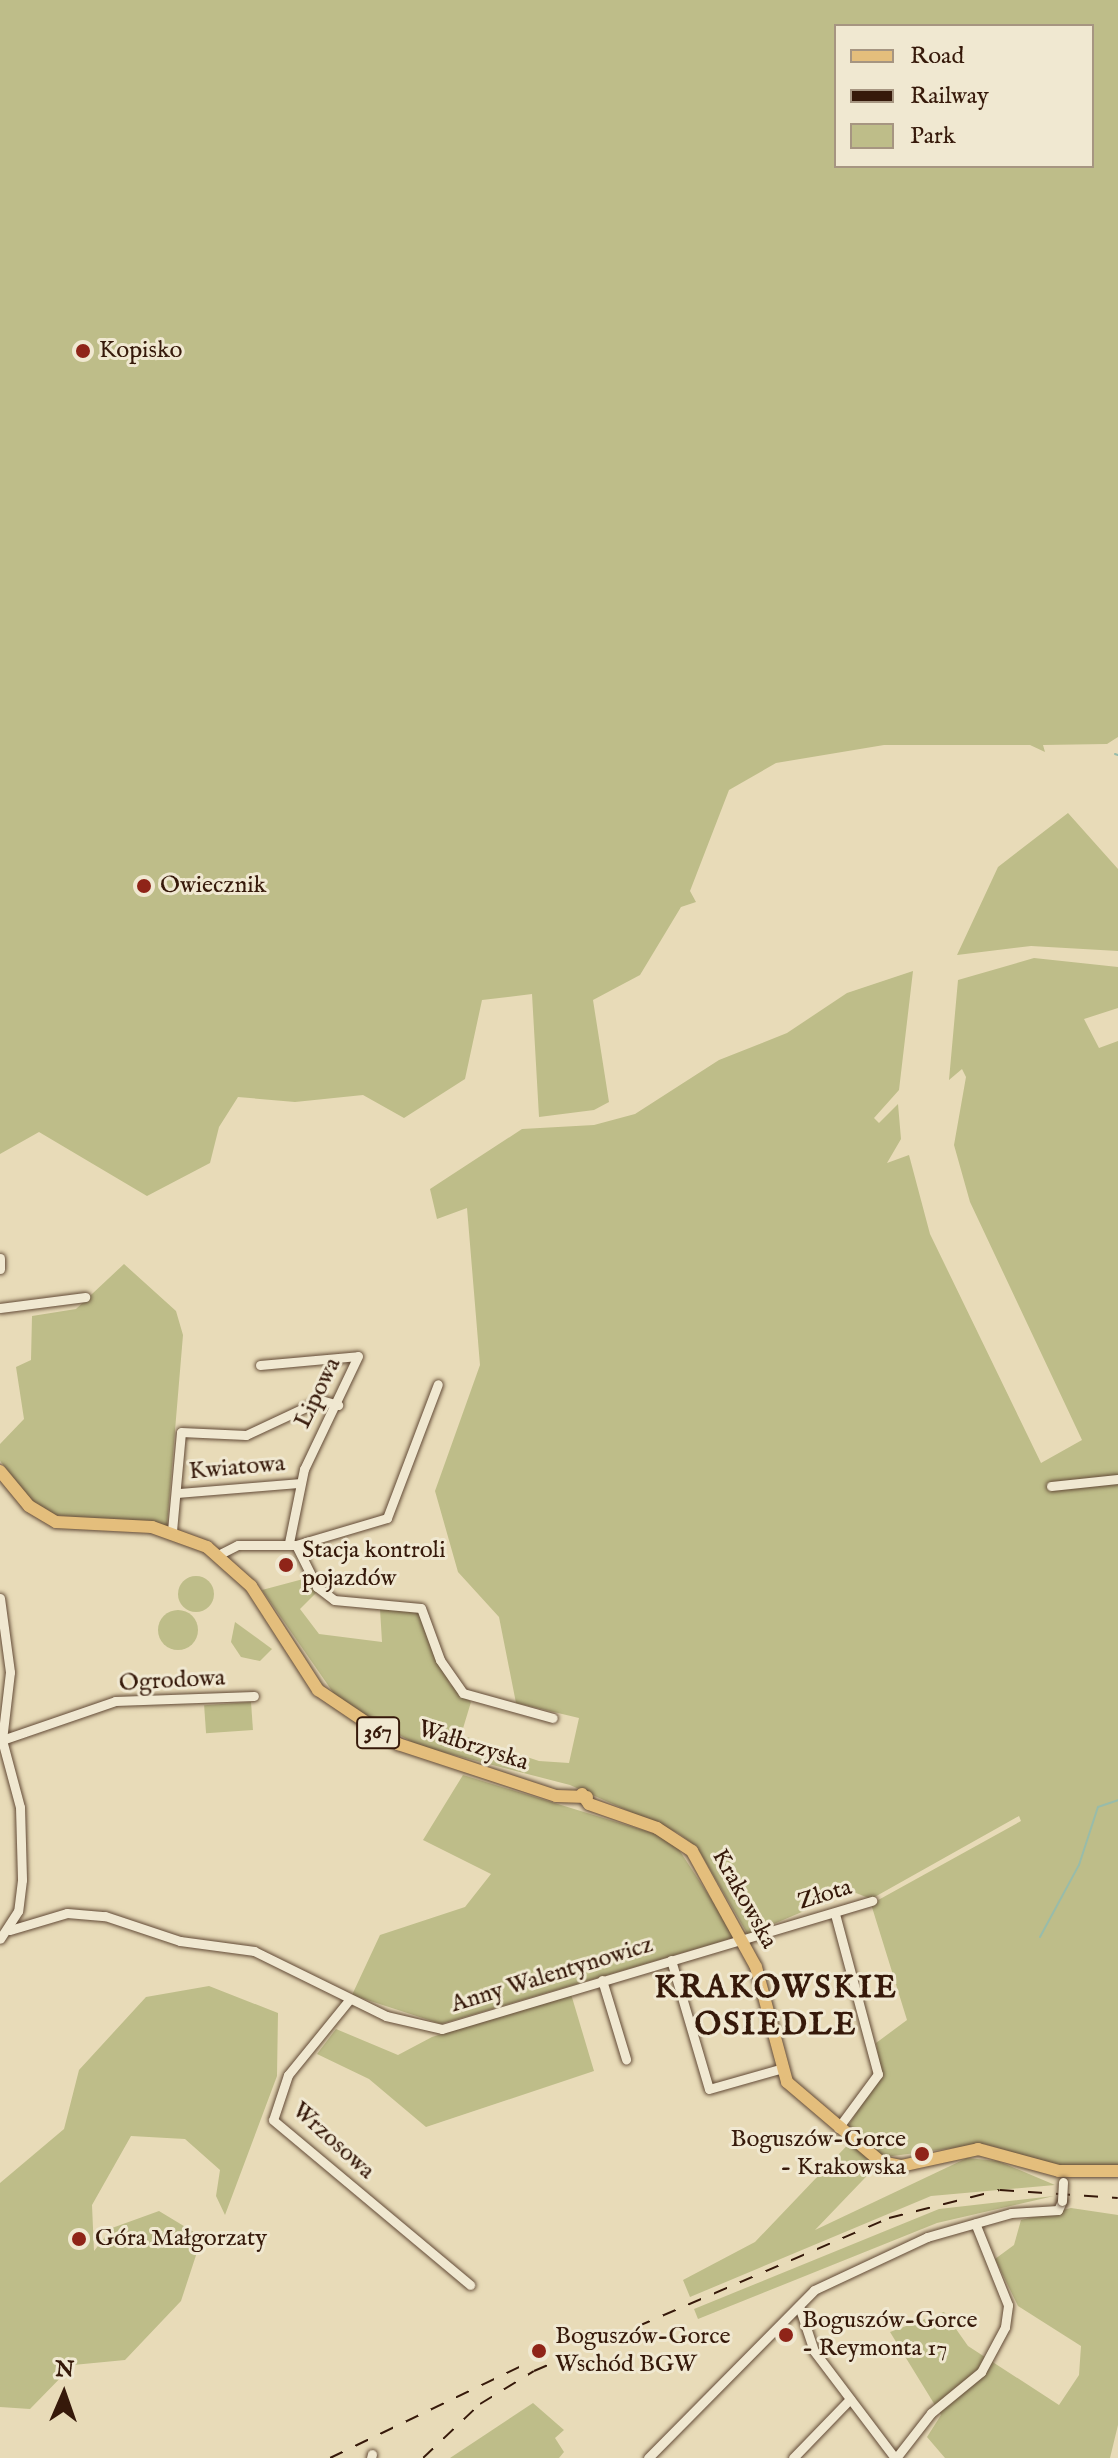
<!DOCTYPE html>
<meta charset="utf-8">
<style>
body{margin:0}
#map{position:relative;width:1118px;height:2458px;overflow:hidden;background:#e8dbb8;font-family:"IM FELL English",serif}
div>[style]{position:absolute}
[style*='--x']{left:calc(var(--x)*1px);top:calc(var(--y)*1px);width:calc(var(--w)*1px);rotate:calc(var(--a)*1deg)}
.green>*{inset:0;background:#bebd89;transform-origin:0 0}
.round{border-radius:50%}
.stream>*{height:2px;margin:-1px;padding:0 1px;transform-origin:1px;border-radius:1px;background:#98bcaa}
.roads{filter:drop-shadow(0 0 2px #624a36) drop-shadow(0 0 2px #624a36)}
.minor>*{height:9px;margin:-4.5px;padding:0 4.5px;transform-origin:4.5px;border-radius:4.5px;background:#f0e8d1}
.major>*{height:12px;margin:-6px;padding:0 6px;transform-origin:6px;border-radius:6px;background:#e4be7c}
.rail>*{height:2px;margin-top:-1px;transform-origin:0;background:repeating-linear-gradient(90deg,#36190a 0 14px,transparent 0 28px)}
.bridges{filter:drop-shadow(0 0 2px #624a36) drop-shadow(0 0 2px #624a36)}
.minor-bridge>*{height:9px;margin:-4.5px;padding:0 4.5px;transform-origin:4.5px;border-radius:4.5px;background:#f0e8d1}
.dots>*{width:22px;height:22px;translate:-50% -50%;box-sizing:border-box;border:4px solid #f0e8d1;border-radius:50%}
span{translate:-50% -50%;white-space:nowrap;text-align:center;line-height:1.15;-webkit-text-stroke:6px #f0e8d1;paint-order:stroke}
.shield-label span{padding:2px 6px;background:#f0e8d1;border:2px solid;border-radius:6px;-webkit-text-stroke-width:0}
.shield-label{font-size:22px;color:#36190a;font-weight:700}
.poi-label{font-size:24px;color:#36190a}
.left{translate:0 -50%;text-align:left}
.right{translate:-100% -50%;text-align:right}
.street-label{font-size:24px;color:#36190a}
.district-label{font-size:32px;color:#36190a;font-weight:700;letter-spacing:2px}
.legend{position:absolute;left:834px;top:24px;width:260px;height:144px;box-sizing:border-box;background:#f0e8d1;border:2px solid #a69581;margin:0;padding:10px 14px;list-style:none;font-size:24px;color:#36190a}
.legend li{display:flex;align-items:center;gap:16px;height:40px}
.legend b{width:40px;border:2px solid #a69581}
.north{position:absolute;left:24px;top:2354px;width:80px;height:80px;-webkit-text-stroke:6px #f0e8d1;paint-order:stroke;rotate:2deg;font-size:22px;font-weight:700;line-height:32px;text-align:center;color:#36190a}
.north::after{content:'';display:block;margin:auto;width:28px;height:36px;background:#36190a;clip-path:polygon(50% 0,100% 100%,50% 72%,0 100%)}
</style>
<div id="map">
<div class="green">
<i style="clip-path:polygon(evenodd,0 0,1118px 0,1118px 737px,1107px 744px,1043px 745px,1045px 752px,1030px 745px,884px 745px,776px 763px,729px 790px,690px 891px,696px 902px,681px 907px,640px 975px,593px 1000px,609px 1102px,594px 1110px,539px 1117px,532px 994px,482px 1000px,465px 1079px,404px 1118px,363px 1095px,295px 1102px,238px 1097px,219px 1127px,210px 1163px,147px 1196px,39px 1132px,0 1154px,0 0,1092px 26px,1092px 166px,836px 166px,836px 26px,1092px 26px)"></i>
<i style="clip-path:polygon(1068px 813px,1118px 869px,1118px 951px,1031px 946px,957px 955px,998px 867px)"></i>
<i style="clip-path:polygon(1034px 958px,1118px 967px,1118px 1008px,1084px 1019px,1099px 1048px,1118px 1041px,1118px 2166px,1071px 2169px,984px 2144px,885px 2157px,815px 2230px,967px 2158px,998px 2161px,1055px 2185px,931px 2196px,690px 2297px,683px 2280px,755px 2242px,858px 2134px,848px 2126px,881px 2074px,876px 2043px,907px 2020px,871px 1904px,1021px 1821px,1019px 1816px,871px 1899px,851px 1891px,748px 1935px,697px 1847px,678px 1833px,570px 1785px,419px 1746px,339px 1701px,262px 1590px,307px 1578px,317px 1592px,300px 1609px,319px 1634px,382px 1642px,380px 1609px,418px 1609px,450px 1684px,471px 1702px,461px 1735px,539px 1761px,569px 1763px,579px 1718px,516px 1703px,499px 1617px,458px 1572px,435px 1491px,480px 1365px,467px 1208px,437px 1219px,430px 1189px,522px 1129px,594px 1125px,635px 1114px,719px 1060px,787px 1033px,847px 993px,913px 971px,899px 1090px,874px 1118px,879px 1123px,898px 1104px,901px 1139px,887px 1163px,909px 1155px,930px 1234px,1041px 1463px,1082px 1440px,970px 1202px,954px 1145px,966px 1077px,962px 1069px,949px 1080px,958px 980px)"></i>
<i style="clip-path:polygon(124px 1264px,176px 1311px,183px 1335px,167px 1526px,54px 1515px,34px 1503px,0 1461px,0 1444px,24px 1419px,16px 1367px,31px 1360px,32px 1316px,76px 1309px)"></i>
<i class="round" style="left:178px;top:1576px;width:36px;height:36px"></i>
<i class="round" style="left:158px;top:1610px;width:40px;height:40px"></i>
<i style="clip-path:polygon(235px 1622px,272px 1649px,260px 1661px,241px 1657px,231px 1642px)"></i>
<i style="left:251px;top:1702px;width:28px;height:47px;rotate:86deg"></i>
<i style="clip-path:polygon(463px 1775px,672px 1839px,736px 1937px,441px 2024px,352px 1995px,380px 1935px,465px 1907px,491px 1874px,423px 1840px)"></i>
<i style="clip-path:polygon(209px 1986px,278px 2013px,277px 2076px,225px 2215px,216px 2196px,220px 2170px,185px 2139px,131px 2136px,92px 2205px,94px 2251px,112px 2228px,159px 2211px,202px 2237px,181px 2301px,125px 2360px,73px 2365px,30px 2409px,0 2407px,0 2183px,64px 2129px,79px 2070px,146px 1997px)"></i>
<i style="clip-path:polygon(571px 1994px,594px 2071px,426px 2127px,369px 2079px,317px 2054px,336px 2029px,398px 2055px,432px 2037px)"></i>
<i style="clip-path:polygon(1054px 2196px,937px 2223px,698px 2319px,694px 2309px,939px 2209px)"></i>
<i style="clip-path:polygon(1071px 2208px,1118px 2215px,1118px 2425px,1110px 2458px,945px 2458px,927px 2437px,941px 2415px,890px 2332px,944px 2312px,968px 2346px,1059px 2405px,1079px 2375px,1081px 2346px,1018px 2306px,995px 2259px,1014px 2245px,1021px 2220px)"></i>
<i style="clip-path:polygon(533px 2403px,564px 2430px,555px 2438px,564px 2452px,559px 2458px,450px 2458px)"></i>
</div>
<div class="stream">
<i style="--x:1115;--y:754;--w:3;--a:18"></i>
<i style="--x:1040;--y:1937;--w:82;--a:-61.6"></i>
<i style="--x:1079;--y:1865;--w:61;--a:-71.9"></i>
<i style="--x:1098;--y:1807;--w:21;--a:-19"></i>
</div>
<div class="roads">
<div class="minor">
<i style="--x:0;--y:1258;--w:11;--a:90"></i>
<i style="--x:0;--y:1308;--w:86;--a:-7.4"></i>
<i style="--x:260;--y:1365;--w:98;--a:-5.2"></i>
<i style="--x:358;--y:1356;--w:125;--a:115.5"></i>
<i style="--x:304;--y:1469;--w:76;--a:101.5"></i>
<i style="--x:1051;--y:1486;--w:67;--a:-6"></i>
<i style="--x:178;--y:1493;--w:122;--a:-4.7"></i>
<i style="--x:172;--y:1531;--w:99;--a:-84.8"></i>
<i style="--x:181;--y:1432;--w:65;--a:2.6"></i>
<i style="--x:246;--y:1435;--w:83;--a:-25"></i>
<i style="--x:321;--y:1400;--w:18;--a:16"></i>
<i style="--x:296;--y:1545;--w:47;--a:63.4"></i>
<i style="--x:317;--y:1587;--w:21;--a:37"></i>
<i style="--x:334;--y:1600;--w:87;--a:5.3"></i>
<i style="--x:421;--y:1608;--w:55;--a:69.9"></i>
<i style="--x:440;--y:1660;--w:40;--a:55.1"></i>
<i style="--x:463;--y:1693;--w:93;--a:15.5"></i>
<i style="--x:218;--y:1555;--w:22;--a:-27"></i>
<i style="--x:238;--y:1545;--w:58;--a:0"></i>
<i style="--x:296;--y:1545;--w:95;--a:-16.5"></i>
<i style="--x:387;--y:1518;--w:143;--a:-69.2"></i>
<i style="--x:0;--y:1598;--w:75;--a:82.3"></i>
<i style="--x:10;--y:1672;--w:68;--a:96.7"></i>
<i style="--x:2;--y:1740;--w:69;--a:75"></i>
<i style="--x:20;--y:1807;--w:73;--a:88.4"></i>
<i style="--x:22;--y:1880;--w:31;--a:97"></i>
<i style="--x:18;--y:1911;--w:33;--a:123"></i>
<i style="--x:2;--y:1740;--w:120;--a:-19"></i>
<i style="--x:115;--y:1701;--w:139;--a:-2.1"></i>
<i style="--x:835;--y:1914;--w:166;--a:75"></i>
<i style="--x:878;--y:2074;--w:67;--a:126.5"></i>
<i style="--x:10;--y:1930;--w:59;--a:-16.6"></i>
<i style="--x:67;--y:1913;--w:38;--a:5"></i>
<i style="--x:105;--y:1916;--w:79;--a:18.4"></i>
<i style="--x:180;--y:1941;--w:75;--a:7.7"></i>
<i style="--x:254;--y:1951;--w:147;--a:26.2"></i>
<i style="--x:386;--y:2016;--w:57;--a:13.1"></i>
<i style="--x:442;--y:2029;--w:449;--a:-16.6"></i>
<i style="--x:671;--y:1960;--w:134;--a:73.6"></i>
<i style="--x:709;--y:2089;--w:77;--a:-15.8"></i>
<i style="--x:602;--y:1980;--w:83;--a:73.1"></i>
<i style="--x:349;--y:2000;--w:97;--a:129.1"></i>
<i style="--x:288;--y:2075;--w:47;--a:108.4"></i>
<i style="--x:273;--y:2120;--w:257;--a:39.9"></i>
<i style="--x:799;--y:2306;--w:47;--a:71.6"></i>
<i style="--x:814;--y:2351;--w:134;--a:52.9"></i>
<i style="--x:371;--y:2458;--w:4;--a:-76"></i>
<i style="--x:648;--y:2458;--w:236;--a:-45.3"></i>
<i style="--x:814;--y:2290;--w:125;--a:-25.1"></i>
<i style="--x:927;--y:2237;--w:87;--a:-15.9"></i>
<i style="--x:1011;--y:2213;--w:47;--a:-3.7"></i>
<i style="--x:1058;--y:2210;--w:10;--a:-66"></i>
<i style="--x:793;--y:2458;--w:82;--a:-46"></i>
<i style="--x:896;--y:2458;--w:57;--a:-52.1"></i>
<i style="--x:931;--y:2413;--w:65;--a:-39.4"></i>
<i style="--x:981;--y:2372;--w:51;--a:-61.9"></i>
<i style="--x:1005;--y:2327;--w:22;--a:-82"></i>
<i style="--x:1008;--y:2305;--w:88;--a:-111.9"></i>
</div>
<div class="major">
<i style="--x:0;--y:1471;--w:45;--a:50.4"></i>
<i style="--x:29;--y:1506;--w:31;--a:31"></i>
<i style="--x:56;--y:1522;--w:96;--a:3"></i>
<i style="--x:152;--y:1527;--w:59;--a:20"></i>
<i style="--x:207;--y:1547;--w:59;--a:41.6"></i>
<i style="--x:251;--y:1586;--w:124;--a:57.2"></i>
<i style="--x:318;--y:1690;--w:97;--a:34"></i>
<i style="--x:398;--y:1744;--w:166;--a:18.2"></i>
<i style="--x:556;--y:1796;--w:31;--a:2"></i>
<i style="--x:582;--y:1794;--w:12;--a:55"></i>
<i style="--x:589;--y:1804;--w:72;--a:19.4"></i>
<i style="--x:657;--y:1828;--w:42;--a:33.3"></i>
<i style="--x:692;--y:1851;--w:132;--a:61.1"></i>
<i style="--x:756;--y:1967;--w:119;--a:74.9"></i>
<i style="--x:787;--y:2082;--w:123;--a:40.4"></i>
<i style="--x:881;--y:2162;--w:20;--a:11"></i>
<i style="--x:901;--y:2166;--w:79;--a:-12.4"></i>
<i style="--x:978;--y:2149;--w:84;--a:15.2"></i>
<i style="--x:1059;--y:2171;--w:59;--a:0"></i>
</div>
</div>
<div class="rail">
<i style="--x:330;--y:2458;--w:212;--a:-25.7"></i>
<i style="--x:423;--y:2458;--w:79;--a:-43.5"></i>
<i style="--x:480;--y:2404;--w:63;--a:-31.4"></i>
<i style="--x:534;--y:2371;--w:387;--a:-23.3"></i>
<i style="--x:889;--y:2218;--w:114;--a:-14.2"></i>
<i style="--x:1000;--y:2190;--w:118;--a:3.9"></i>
</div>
<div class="bridges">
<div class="minor-bridge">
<i style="--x:1062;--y:2201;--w:19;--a:-87"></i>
</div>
</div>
<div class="dots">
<i style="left:83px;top:351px;background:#8f2418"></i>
<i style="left:144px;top:886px;background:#8f2418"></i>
<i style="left:286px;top:1565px;background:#8f2418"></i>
<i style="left:922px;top:2154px;background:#8f2418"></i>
<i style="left:79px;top:2239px;background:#8f2418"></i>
<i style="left:786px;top:2335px;background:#8f2418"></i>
<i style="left:539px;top:2351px;background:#8f2418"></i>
</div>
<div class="shield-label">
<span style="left:378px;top:1733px">367</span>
</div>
<div class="poi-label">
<span class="left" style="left:99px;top:351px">Kopisko</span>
<span class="left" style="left:160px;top:886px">Owiecznik</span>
<span class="left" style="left:302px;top:1565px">Stacja kontroli<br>pojazdów</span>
<span class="right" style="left:906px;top:2154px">Boguszów-Gorce<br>- Krakowska</span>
<span class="left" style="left:95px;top:2239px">Góra Małgorzaty</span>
<span class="left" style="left:802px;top:2335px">Boguszów-Gorce<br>- Reymonta 17</span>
<span class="left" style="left:555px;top:2351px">Boguszów-Gorce<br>Wschód BGW</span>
</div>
<div class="street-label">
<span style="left:318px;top:1393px;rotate:-64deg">Lipowa</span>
<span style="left:237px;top:1468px;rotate:-5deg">Kwiatowa</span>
<span style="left:172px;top:1681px;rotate:-3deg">Ogrodowa</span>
<span style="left:473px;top:1746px;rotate:18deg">Wałbrzyska</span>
<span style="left:825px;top:1895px;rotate:-17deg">Złota</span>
<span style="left:744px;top:1899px;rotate:61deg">Krakowska</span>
<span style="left:552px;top:1975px;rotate:-17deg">Anny Walentynowicz</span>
<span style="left:333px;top:2141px;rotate:42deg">Wrzosowa</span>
</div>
<div class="district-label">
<span style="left:776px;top:2008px">KRAKOWSKIE<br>OSIEDLE</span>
</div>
<ul class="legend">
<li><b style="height:10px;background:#e4be7c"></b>Road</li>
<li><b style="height:10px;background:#36190a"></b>Railway</li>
<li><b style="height:22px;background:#bebd89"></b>Park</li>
</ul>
<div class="north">N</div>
</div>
